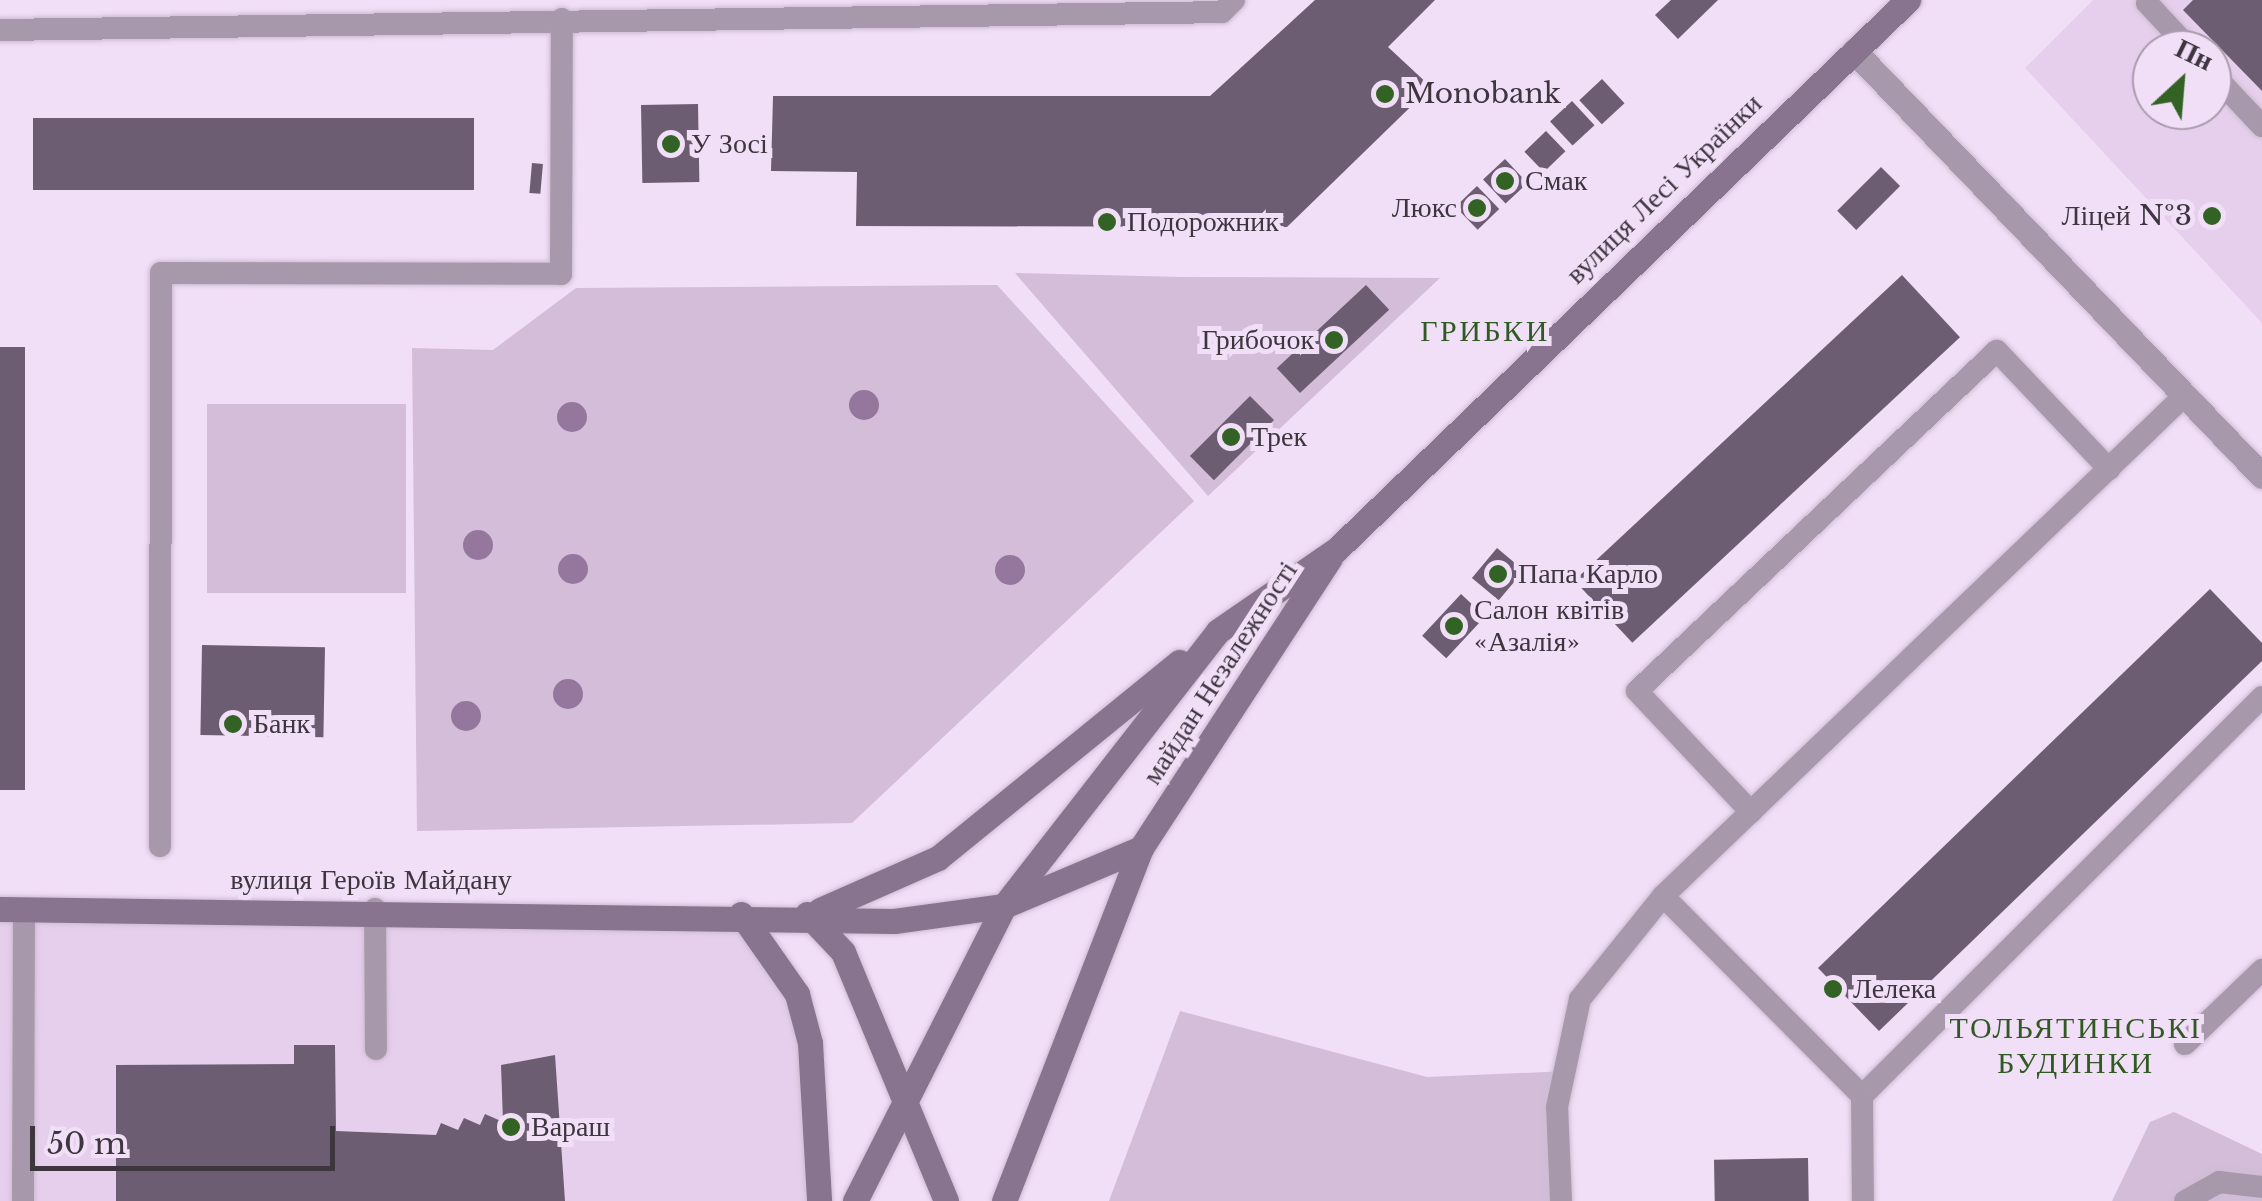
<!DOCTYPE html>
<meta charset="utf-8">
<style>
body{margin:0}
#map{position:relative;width:2262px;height:1201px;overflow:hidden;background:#f1def7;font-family:"Libre Baskerville",serif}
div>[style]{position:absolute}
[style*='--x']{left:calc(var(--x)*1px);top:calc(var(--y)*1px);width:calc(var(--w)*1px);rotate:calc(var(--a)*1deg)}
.built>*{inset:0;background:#e6cfec}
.green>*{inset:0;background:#d3bdd9;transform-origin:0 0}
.building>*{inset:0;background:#6d5d72;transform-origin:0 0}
.roads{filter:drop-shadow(0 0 2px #cdbcd2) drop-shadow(0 0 2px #cdbcd2)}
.lane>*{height:22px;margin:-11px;padding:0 11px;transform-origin:11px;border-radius:11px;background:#a799ab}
.street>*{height:25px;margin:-12.5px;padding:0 12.5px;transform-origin:12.5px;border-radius:12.5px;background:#a799ab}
.secondary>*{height:25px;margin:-12.5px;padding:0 12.5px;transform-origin:12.5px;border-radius:12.5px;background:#88748e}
.trees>*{width:30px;height:30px;margin:-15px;border-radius:50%;background:#95779d}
.dots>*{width:28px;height:28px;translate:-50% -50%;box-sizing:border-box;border:5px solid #f1def7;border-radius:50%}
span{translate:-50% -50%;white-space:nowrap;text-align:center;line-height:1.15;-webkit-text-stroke:10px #f1def7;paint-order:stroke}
.poi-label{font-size:28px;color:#3d363f}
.left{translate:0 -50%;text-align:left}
.right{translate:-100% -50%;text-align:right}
.street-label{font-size:28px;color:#3d363f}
.neighbourhood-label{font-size:30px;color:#2f5a21;letter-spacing:2.5px}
.north{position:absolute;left:2132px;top:30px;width:100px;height:100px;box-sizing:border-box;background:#f1def7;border:2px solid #a99bad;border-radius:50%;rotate:26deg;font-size:28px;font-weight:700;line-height:40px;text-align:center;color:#3d363f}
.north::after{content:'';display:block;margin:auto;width:35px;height:45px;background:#336324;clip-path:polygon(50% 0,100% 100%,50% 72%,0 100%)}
.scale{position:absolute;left:30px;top:1126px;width:305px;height:45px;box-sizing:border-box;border:5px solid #3d363f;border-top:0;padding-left:12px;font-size:30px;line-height:35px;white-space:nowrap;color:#3d363f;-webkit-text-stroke:8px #f1def7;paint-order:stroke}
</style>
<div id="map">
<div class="built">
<i style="clip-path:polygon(evenodd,2093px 0,2262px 0,2262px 323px,2025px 68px,2093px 0,2152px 50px,2212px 50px,2212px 110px,2152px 110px,2152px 50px)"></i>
<i style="clip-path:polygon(0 909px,741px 914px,797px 994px,819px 1201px,0 1201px)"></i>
</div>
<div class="green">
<i style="clip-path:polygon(1015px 273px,1182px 277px,1440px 278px,1208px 496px)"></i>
<i style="clip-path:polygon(997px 285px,1194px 501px,852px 823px,417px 831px,412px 348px,493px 350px,576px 288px)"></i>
<i style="left:207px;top:404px;width:199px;height:189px"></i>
<i style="clip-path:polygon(1180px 1011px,1427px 1077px,1569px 1071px,1567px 1201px,1109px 1201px)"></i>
<i style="clip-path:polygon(2174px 1112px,2262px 1154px,2262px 1201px,2112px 1201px,2150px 1122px)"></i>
</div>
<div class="building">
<i style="clip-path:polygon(1315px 0,1435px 0,1388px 47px,1431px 87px,1287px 227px,856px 226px,857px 172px,771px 171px,773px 96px,1210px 96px)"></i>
<i style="clip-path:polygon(1671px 0,1718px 0,1678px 39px,1655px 15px)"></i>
<i style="clip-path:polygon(2193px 0,2262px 0,2262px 91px,2183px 10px)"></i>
<i style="left:1602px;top:79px;width:33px;height:31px;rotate:47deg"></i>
<i style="left:1572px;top:101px;width:33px;height:30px;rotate:47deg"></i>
<i style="left:698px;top:104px;width:78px;height:57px;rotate:89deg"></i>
<i style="left:33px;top:118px;width:441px;height:72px"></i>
<i style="left:1546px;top:131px;width:28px;height:30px;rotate:46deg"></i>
<i style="left:1505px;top:159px;width:33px;height:30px;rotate:47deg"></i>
<i style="left:532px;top:163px;width:11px;height:30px;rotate:5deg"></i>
<i style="left:1881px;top:167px;width:27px;height:62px;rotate:45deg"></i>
<i style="left:1477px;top:186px;width:32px;height:30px;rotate:46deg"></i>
<i style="left:1902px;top:275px;width:85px;height:448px;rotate:47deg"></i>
<i style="left:1366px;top:285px;width:34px;height:122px;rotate:47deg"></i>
<i style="left:0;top:347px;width:25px;height:443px"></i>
<i style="left:1250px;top:396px;width:34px;height:85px;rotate:45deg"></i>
<i style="left:1497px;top:548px;width:35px;height:39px;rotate:40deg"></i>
<i style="clip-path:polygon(2210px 589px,2262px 643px,2262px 661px,1879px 1031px,1818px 968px)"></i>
<i style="left:1461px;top:594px;width:33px;height:57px;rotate:43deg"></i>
<i style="left:202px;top:645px;width:123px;height:90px;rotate:1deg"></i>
<i style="clip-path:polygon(294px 1045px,335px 1045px,336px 1131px,436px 1135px,441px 1123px,458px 1130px,464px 1118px,480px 1125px,485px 1114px,503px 1122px,501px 1065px,555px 1055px,565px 1201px,116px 1201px,116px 1065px,294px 1064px)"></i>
<i style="left:1808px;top:1158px;width:43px;height:94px;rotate:89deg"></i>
</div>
<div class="roads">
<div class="lane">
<i style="--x:2147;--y:3;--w:64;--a:46.9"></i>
<i style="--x:0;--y:30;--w:1222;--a:-0.84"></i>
<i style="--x:1222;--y:12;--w:17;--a:-45"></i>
<i style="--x:2212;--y:73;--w:73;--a:46.7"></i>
<i style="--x:1751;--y:812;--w:166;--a:-133.3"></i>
<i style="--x:1637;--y:691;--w:495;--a:-43.4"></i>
<i style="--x:1997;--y:351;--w:163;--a:46.5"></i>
<i style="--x:160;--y:846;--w:573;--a:-89.9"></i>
<i style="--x:161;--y:273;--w:400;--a:0.1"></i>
<i style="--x:561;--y:274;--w:255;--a:-89.8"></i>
<i style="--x:1663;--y:896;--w:722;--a:-43.82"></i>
<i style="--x:375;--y:909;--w:140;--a:89.6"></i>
<i style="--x:2185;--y:1044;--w:107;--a:-43.9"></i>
<i style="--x:1862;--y:1096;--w:565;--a:-44.93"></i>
<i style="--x:23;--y:1201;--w:292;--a:-89.8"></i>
<i style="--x:1561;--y:1201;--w:94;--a:-92.4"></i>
<i style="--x:1557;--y:1107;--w:110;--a:-78"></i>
<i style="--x:1580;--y:999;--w:132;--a:-51.1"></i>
<i style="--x:1663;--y:896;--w:282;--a:45.1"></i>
<i style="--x:1862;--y:1096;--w:105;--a:89.5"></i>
<i style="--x:2185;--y:1201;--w:39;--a:-29"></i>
<i style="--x:2219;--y:1182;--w:43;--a:6.6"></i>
</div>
<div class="street">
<i style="--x:1854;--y:51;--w:589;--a:46.17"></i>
</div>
<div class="secondary">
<i style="--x:0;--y:909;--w:894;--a:0.77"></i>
<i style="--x:894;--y:921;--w:111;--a:-7.8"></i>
<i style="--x:1004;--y:906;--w:149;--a:-22.9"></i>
<i style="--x:820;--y:910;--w:129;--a:-23.8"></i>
<i style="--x:938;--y:858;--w:311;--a:-39.1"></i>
<i style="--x:741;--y:914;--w:98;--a:55"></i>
<i style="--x:797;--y:994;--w:51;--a:75.1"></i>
<i style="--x:810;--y:1043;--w:158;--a:86.7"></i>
<i style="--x:807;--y:914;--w:52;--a:46.5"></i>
<i style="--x:843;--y:952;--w:269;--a:67.5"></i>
<i style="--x:855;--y:1201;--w:330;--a:-63.2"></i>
<i style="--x:1004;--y:906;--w:348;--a:-52.1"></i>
<i style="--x:1218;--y:631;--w:143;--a:-34.5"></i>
<i style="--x:1336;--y:550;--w:794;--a:-43.88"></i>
<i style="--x:1004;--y:1201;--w:379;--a:-68.8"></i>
<i style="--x:1141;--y:848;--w:346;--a:-56.9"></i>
</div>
</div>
<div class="trees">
<i style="left:864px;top:405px"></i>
<i style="left:572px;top:417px"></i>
<i style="left:478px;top:545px"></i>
<i style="left:573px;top:569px"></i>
<i style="left:1010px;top:570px"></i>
<i style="left:568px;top:694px"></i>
<i style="left:466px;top:716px"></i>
</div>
<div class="dots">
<i style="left:1385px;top:94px;background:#336324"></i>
<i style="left:671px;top:144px;background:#336324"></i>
<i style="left:1505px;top:181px;background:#336324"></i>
<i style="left:1477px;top:208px;background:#336324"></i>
<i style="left:2212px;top:216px;background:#336324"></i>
<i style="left:1107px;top:222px;background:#336324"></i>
<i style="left:1334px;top:340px;background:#336324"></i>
<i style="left:1231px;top:437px;background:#336324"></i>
<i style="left:1498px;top:574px;background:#336324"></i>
<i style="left:1454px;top:626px;background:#336324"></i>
<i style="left:233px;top:724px;background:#336324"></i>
<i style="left:1833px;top:989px;background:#336324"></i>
<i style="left:511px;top:1127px;background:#336324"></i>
</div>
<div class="poi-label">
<span class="left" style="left:1405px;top:94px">Monobank</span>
<span class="left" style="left:691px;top:144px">У Зосі</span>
<span class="left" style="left:1525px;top:181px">Смак</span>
<span class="right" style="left:1457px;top:208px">Люкс</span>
<span class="right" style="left:2192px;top:216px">Ліцей №3</span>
<span class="left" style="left:1127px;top:222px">Подорожник</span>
<span class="right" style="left:1314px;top:340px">Грибочок</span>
<span class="left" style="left:1251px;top:437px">Трек</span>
<span class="left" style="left:1518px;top:574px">Папа Карло</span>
<span class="left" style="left:1474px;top:626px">Салон квітів<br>«Азалія»</span>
<span class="left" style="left:253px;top:724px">Банк</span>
<span class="left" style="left:1853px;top:989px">Лелека</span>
<span class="left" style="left:531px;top:1127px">Вараш</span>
</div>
<div class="street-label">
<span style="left:1664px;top:189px;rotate:-44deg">вулиця Лесі Українки</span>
<span style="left:1220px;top:673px;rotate:-57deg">майдан Незалежності</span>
<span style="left:371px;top:880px">вулиця Героїв Майдану</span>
</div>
<div class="neighbourhood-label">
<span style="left:1485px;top:331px">ГРИБКИ</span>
<span style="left:2076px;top:1045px">ТОЛЬЯТИНСЬКІ<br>БУДИНКИ</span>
</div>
<div class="north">Пн</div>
<div class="scale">50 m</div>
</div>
